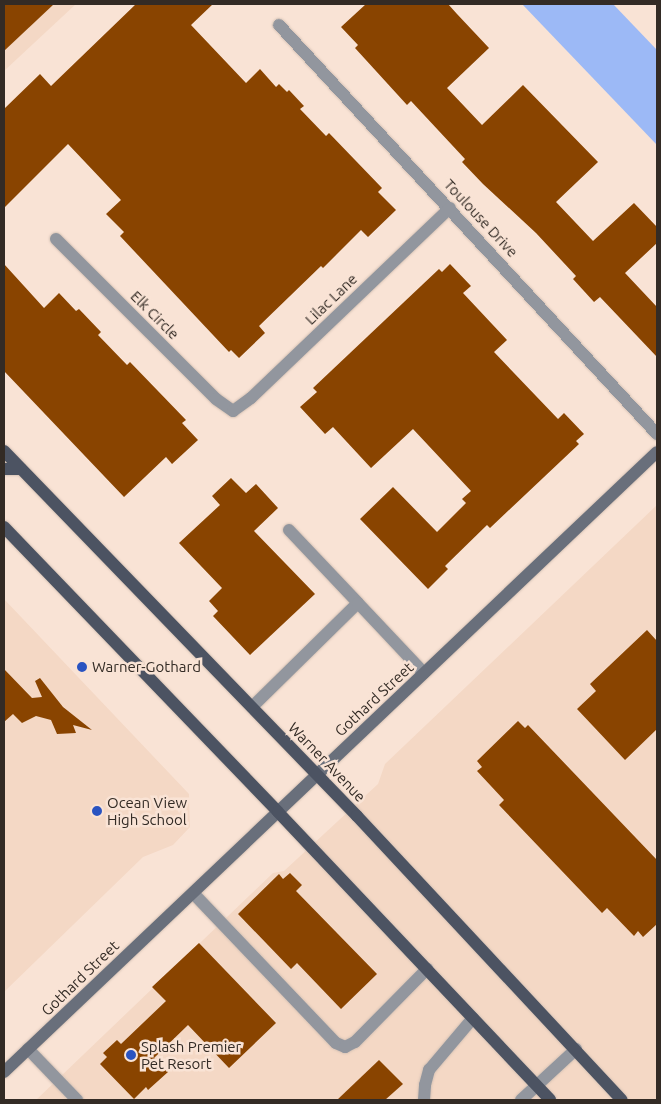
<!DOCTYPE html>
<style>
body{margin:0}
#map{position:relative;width:661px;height:1104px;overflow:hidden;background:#f9e3d5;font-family:Ubuntu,sans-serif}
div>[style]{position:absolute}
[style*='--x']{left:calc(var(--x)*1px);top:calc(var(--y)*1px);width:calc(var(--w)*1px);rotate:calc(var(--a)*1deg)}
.built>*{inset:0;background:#f4d8c5}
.water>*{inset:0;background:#9cb9f6}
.building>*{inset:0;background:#894400}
.roads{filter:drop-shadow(0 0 1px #d5c2b5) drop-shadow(0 0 1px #d5c2b5)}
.lane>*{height:12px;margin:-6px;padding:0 6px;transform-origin:6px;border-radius:6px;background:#92969e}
.street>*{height:12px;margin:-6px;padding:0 6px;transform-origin:6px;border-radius:6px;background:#92969e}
.secondary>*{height:12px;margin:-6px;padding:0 6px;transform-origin:6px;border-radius:6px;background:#696f7b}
.primary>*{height:12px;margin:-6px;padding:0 6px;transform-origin:6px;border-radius:6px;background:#4c5362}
.dots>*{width:14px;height:14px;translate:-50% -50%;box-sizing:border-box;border:2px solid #f9e3d5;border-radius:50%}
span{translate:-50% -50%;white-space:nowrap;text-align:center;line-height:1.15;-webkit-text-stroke:5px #f9e3d5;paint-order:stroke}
.street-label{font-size:15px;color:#332b25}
.poi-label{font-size:15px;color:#332b25}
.left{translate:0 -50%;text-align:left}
.frame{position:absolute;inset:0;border:5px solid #332b25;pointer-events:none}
</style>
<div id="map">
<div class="built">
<i style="clip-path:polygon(4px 4px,76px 4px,4px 71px)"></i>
<i style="clip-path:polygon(657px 505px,657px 1100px,36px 1100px,273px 873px,284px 871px,378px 784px,385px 764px)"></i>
<i style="clip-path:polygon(4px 599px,189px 794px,190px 827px,173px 845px,143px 857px,4px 992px)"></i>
</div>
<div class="water">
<i style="clip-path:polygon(522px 4px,613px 4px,657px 50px,657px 145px)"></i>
</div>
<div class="building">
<i style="clip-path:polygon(4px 4px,54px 4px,4px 51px)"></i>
<i style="clip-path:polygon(136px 4px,213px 4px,191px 25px,246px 83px,260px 69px,276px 87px,279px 84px,287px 92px,289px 90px,304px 106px,300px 109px,326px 136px,329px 133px,382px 188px,378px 192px,396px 210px,368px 237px,361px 230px,323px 268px,321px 266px,259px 326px,265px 333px,239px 358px,231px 350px,229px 352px,120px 236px,124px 232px,106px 214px,121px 200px,68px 144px,4px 208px,4px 109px,40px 74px,51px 86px)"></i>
<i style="clip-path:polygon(366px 4px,448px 4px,457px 14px,489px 48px,447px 88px,482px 125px,523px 85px,598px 162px,556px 202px,593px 241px,634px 203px,657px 227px,657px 243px,625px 273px,657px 307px,657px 357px,600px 297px,594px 302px,573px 279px,576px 276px,536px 233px,483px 184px,462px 162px,465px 159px,411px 101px,407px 105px,355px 48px,358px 45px,341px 27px)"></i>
<i style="clip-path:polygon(4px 264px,44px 308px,59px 293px,76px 311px,79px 309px,101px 332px,98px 335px,127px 365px,130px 362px,186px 420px,182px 423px,198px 440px,172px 464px,166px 457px,124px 497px,4px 371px)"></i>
<i style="clip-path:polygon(450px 264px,471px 286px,463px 293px,507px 340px,494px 352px,558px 419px,564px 413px,584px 434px,576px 441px,579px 444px,490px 528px,487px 525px,445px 566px,448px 569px,428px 589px,360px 519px,393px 487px,437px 532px,466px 503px,462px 499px,471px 491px,413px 429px,371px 468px,333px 427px,325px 434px,300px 407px,317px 392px,313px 388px,439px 269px,442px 272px)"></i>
<i style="clip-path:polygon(231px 478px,246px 493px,256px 484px,278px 508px,254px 531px,315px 594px,250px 655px,213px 616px,218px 611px,209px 601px,222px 588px,179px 543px,220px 505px,212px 496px)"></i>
<i style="clip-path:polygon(647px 630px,657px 641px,657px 729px,625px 760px,577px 709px,596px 691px,590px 684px)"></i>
<i style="clip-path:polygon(4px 669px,32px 698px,42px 697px,35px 681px,40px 678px,63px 707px,92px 730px,73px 725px,76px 733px,57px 734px,51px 720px,36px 716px,22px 723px,13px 714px,4px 722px)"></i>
<i style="clip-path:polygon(518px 721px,525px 728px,528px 725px,657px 860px,657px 924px,643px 937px,638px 931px,634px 936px,607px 908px,602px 913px,499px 805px,504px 800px,477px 771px,482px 767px,477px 761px)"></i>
<i style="clip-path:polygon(290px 873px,302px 885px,296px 891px,377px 974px,341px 1009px,297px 963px,291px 969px,238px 914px,279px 874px,283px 879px)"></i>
<i style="clip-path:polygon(199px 943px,276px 1023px,229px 1068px,188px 1025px,154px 1058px,168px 1072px,148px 1090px,146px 1087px,134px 1099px,100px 1064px,107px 1057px,103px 1053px,117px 1040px,121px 1044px,166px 1001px,152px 987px)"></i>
<i style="clip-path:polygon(379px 1060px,403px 1084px,385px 1100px,337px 1100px)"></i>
</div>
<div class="roads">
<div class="lane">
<i style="--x:289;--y:530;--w:100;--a:46.6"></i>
<i style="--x:252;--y:707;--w:148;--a:-44.5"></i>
<i style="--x:358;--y:603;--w:96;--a:46.7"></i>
<i style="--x:193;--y:893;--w:207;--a:46.4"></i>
<i style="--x:336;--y:1043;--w:10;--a:24"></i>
<i style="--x:345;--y:1047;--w:11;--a:-27"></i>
<i style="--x:355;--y:1042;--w:103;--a:-45.4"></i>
<i style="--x:424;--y:1100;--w:15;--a:-86"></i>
<i style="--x:425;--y:1085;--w:16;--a:-75"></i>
<i style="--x:429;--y:1070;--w:68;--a:-49.8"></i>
</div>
<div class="street">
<i style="--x:279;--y:25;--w:557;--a:47.26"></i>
<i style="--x:56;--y:239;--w:226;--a:45"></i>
<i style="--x:216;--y:399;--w:21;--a:35"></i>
<i style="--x:233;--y:411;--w:22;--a:-36"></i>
<i style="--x:251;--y:398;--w:275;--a:-43.7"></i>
<i style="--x:28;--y:1049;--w:71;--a:46.1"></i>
<i style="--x:521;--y:1100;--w:75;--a:-42.8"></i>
</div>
<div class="secondary">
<i style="--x:4;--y:1072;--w:900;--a:-43.52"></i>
</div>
<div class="primary">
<i style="--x:4;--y:451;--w:508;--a:45.96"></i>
<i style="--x:357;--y:816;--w:388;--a:47"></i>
<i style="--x:4;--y:469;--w:17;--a:0"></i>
<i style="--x:4;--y:527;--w:395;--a:46.1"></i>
<i style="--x:278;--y:812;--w:396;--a:46.6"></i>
</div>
</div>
<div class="dots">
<i style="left:82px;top:667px;background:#2953c1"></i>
<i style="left:97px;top:811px;background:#2953c1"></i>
<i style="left:131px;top:1055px;background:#2953c1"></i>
</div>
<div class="street-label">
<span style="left:481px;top:218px;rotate:47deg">Toulouse Drive</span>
<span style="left:331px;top:299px;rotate:-44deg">Lilac Lane</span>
<span style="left:155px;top:315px;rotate:45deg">Elk Circle</span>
<span style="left:374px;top:699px;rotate:-43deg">Gothard Street</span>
<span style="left:327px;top:762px;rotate:46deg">Warner Avenue</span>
<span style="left:80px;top:978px;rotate:-44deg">Gothard Street</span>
</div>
<div class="poi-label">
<span class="left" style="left:92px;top:667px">Warner-Gothard</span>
<span class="left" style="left:107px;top:811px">Ocean View<br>High School</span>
<span class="left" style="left:141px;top:1055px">Splash Premier<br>Pet Resort</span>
</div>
<div class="frame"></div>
</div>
